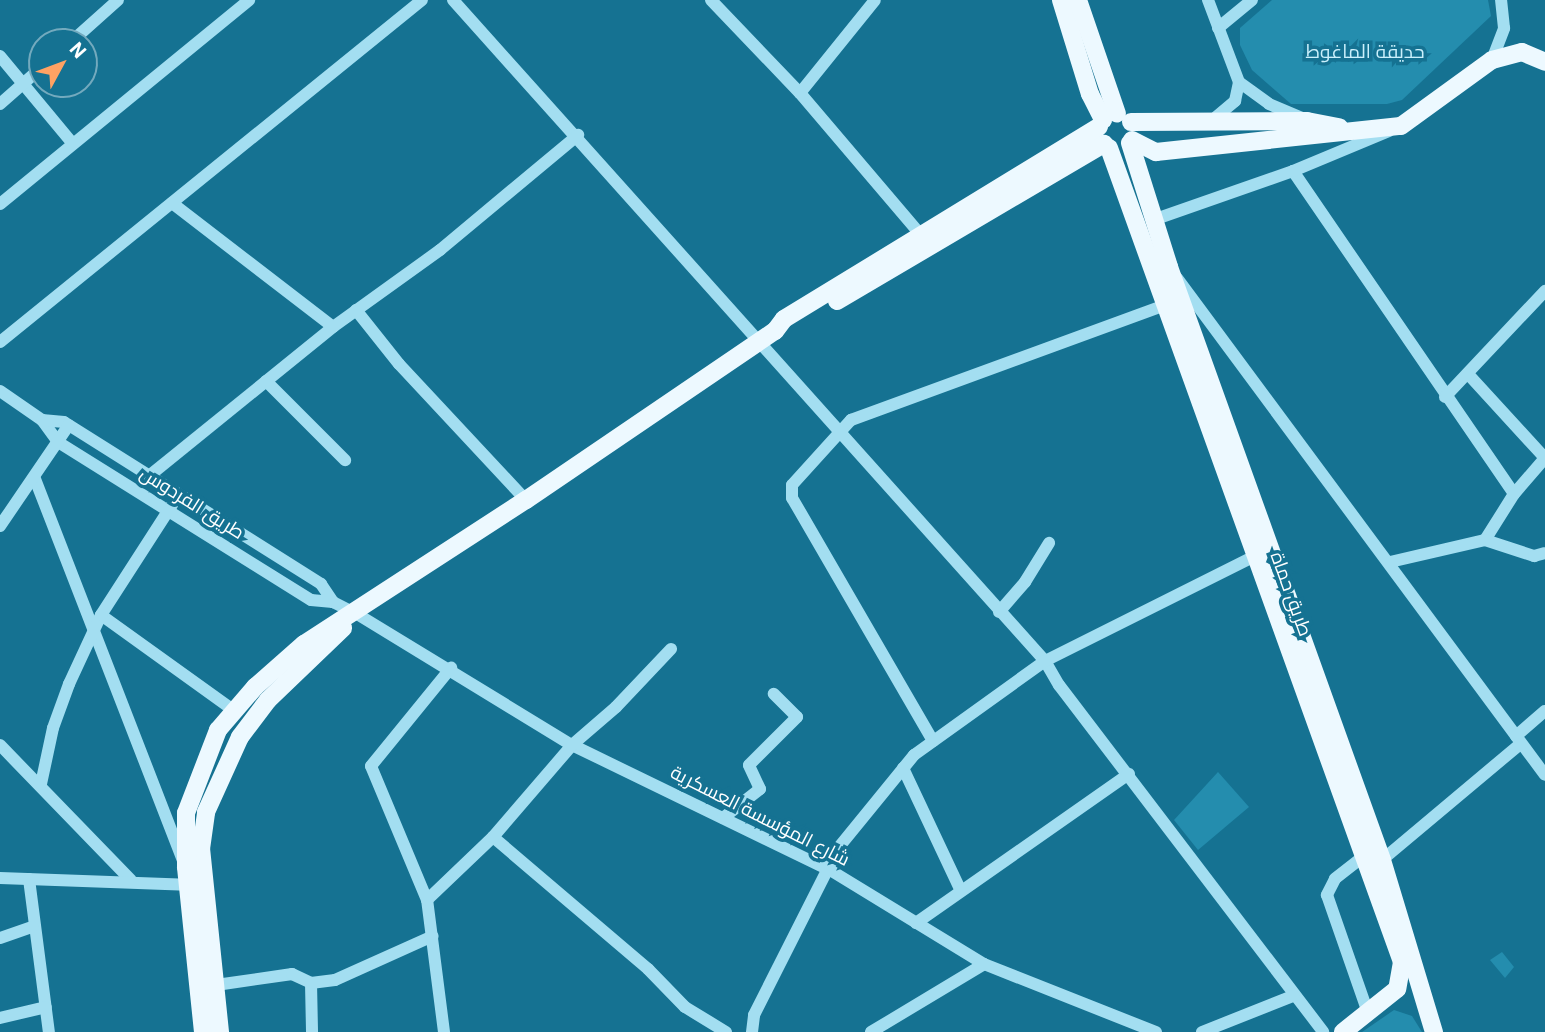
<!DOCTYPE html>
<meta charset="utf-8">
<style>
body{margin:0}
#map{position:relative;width:1545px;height:1032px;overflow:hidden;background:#157292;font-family:Roboto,Cairo,sans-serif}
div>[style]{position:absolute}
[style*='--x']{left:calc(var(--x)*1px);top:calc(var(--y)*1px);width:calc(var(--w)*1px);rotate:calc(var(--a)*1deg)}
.green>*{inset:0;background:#248dae}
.minor>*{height:12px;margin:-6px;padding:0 6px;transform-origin:6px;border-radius:6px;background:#a3def1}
.major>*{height:18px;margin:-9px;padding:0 9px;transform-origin:9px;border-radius:9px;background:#edf9ff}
span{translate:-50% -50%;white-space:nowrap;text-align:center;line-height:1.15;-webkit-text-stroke:7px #157292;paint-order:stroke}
.park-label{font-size:19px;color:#caf0fc}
.street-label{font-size:19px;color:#fff}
.north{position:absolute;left:28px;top:28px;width:70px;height:70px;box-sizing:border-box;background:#157292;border:2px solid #73aabe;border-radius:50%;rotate:49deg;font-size:19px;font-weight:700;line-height:28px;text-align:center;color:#fff}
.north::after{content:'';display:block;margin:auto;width:24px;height:32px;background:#ffa263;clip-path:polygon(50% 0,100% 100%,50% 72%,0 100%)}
</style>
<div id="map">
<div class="green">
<i style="clip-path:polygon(1272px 0,1488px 0,1491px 16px,1402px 100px,1387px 104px,1291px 104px,1252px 70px,1240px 45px,1240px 28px)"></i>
<i style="clip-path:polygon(1218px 772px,1249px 807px,1198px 850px,1174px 820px)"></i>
<i style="clip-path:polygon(1502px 952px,1514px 967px,1505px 978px,1490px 960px)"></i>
<i style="clip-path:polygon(1394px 1010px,1412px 1016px,1422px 1032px,1362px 1032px)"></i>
</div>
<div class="minor">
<i style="--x:453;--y:0;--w:887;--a:48.15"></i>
<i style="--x:1045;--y:661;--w:28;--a:60"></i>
<i style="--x:1059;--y:685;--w:436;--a:52.7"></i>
<i style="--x:711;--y:0;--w:129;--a:46.3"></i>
<i style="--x:800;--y:93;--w:187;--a:49.6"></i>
<i style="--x:1208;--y:0;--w:88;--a:69.3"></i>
<i style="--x:1239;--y:82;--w:37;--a:36"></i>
<i style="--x:1269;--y:104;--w:36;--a:23"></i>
<i style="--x:1218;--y:28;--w:44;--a:-39.5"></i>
<i style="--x:71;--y:42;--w:63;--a:-41.8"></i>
<i style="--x:0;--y:56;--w:114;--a:50.3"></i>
<i style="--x:1492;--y:60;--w:34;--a:-69"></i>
<i style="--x:1504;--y:28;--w:28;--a:-96"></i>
<i style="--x:800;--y:93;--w:119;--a:-51.1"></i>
<i style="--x:0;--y:104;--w:56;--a:-41.4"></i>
<i style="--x:1210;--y:122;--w:33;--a:-40"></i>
<i style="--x:1235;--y:101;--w:19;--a:-78"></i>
<i style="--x:1293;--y:171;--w:391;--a:55.6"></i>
<i style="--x:172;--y:203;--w:203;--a:37.6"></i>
<i style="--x:0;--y:204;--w:322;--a:-39.3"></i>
<i style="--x:1153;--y:220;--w:148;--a:-19.3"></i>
<i style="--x:1293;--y:171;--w:104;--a:-22.6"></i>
<i style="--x:1177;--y:278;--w:618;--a:53.48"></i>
<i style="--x:356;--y:310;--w:69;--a:51.5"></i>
<i style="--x:399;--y:364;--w:186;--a:47"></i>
<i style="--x:0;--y:342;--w:543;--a:-39.02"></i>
<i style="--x:1468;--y:374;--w:114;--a:47.5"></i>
<i style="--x:266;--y:381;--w:112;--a:45"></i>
<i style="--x:0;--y:391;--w:51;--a:34.6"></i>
<i style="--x:42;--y:420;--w:27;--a:54"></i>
<i style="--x:58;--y:442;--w:298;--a:32"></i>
<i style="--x:311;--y:600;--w:22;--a:5"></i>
<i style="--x:333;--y:602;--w:27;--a:27"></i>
<i style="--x:357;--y:614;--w:252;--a:31.4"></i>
<i style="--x:572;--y:745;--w:287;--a:25.9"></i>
<i style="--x:830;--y:870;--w:180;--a:31.4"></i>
<i style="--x:984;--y:964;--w:185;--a:21.6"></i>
<i style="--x:1445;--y:397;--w:146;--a:-46.7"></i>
<i style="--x:42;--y:420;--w:22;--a:5"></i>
<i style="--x:64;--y:422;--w:304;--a:32.2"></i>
<i style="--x:321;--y:584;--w:22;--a:56"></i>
<i style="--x:149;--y:476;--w:237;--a:-39"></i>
<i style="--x:333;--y:327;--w:132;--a:-35.7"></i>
<i style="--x:440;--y:250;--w:180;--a:-39.8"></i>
<i style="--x:35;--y:479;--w:409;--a:68.8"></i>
<i style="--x:0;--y:526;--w:122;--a:-55.7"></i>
<i style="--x:1485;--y:540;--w:54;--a:-57.8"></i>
<i style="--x:1514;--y:494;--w:48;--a:-49.3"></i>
<i style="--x:1390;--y:562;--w:98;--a:-13"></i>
<i style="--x:1485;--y:540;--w:52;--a:18.1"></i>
<i style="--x:1534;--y:556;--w:11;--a:-15"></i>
<i style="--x:999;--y:612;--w:40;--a:-49"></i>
<i style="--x:1025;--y:582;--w:46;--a:-58.4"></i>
<i style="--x:101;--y:615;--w:163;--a:35.7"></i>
<i style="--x:1516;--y:736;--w:38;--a:-41"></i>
<i style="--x:933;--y:741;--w:281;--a:-120.1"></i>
<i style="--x:792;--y:498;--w:13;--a:-90"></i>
<i style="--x:792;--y:485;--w:88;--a:-47.8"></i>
<i style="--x:851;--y:420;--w:335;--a:-20.1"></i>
<i style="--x:0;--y:745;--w:188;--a:45.9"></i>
<i style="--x:903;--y:768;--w:136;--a:64.8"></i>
<i style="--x:41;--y:784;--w:57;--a:-77.9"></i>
<i style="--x:53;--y:728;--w:47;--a:-70"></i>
<i style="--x:69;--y:684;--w:76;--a:-65.1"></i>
<i style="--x:101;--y:615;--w:131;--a:-57.2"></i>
<i style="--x:723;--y:818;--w:47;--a:-38.1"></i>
<i style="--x:760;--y:789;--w:26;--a:-115"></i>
<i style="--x:749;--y:765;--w:68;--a:-45"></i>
<i style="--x:797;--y:717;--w:33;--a:-135"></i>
<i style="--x:493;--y:837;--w:204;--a:40.4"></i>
<i style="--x:648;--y:969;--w:53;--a:45.8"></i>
<i style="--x:685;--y:1007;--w:48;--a:31.4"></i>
<i style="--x:1364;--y:856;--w:37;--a:142"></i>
<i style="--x:1335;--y:879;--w:18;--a:117"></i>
<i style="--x:1327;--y:895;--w:125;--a:70.8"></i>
<i style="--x:1382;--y:860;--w:180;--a:-40"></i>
<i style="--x:0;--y:878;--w:193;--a:2.1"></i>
<i style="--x:29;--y:879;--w:154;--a:82.6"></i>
<i style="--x:427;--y:900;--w:91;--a:-43.7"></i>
<i style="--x:493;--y:837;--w:121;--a:-49.3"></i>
<i style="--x:572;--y:745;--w:58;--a:-40.8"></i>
<i style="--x:616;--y:707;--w:80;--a:-46.5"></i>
<i style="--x:916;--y:923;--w:260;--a:-35"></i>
<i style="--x:0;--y:938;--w:34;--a:-19"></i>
<i style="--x:311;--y:983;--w:49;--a:88.8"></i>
<i style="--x:216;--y:985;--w:77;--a:-8.2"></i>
<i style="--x:292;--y:974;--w:21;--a:25"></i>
<i style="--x:311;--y:983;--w:24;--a:-7"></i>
<i style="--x:335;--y:980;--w:107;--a:-24.2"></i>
<i style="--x:0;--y:1018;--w:47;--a:-13.4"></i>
<i style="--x:444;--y:1032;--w:133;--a:-97.3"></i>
<i style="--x:427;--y:900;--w:145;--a:-112.7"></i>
<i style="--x:371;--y:766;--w:127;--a:-50.8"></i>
<i style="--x:752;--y:1032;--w:17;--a:-83"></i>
<i style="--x:754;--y:1015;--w:188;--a:-63.2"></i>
<i style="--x:839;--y:847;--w:119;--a:-50.8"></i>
<i style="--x:914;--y:755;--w:161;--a:-35.7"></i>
<i style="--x:1045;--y:661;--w:235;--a:-26.6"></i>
<i style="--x:871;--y:1032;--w:132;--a:-31"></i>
<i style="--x:1202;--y:1032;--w:98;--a:-21.6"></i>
</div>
<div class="major">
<i style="--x:1061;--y:0;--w:98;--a:72.9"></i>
<i style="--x:1090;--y:94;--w:29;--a:63"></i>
<i style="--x:1078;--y:0;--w:120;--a:71.1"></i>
<i style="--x:1131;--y:122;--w:176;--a:-0.3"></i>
<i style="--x:1307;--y:121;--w:33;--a:11"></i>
<i style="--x:1132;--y:140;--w:27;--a:27"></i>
<i style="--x:1156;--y:152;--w:246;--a:-6.1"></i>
<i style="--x:1401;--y:126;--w:112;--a:-36"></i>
<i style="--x:1492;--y:60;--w:31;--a:-15"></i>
<i style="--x:1522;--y:52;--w:25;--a:23"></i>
<i style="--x:1130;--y:143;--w:130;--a:72.5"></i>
<i style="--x:1169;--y:267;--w:630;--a:70.24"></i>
<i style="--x:1382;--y:860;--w:180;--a:73.2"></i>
<i style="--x:1109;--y:148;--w:865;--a:70.2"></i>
<i style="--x:1402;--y:962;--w:27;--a:100"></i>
<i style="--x:1397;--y:989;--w:69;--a:141.5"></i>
<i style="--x:837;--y:301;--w:310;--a:-30.5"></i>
<i style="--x:203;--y:1032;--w:166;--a:-95.9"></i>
<i style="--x:186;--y:867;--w:54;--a:-90"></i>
<i style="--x:186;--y:813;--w:89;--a:-68.9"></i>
<i style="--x:218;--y:730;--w:57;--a:-49.3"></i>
<i style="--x:255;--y:687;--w:65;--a:-41.3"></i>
<i style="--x:304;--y:644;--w:265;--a:-33"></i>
<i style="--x:526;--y:500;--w:301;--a:-34.2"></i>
<i style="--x:775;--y:331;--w:15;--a:-53"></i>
<i style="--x:784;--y:319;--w:369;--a:-31.4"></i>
<i style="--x:220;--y:1032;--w:184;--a:-95.9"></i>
<i style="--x:201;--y:849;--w:37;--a:-82"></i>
<i style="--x:206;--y:812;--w:82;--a:-65.6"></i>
<i style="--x:240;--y:737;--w:46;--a:-52.9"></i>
<i style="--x:268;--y:700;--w:104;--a:-43.8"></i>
</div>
<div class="park-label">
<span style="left:1365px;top:52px">حديقة الماغوط</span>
</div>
<div class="street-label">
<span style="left:192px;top:503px;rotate:32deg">طريق الفردوس</span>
<span style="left:1291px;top:594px;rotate:70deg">طريق حماة</span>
<span style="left:760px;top:816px;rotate:27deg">شارع المؤسسة العسكرية</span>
</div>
<div class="north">N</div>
</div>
